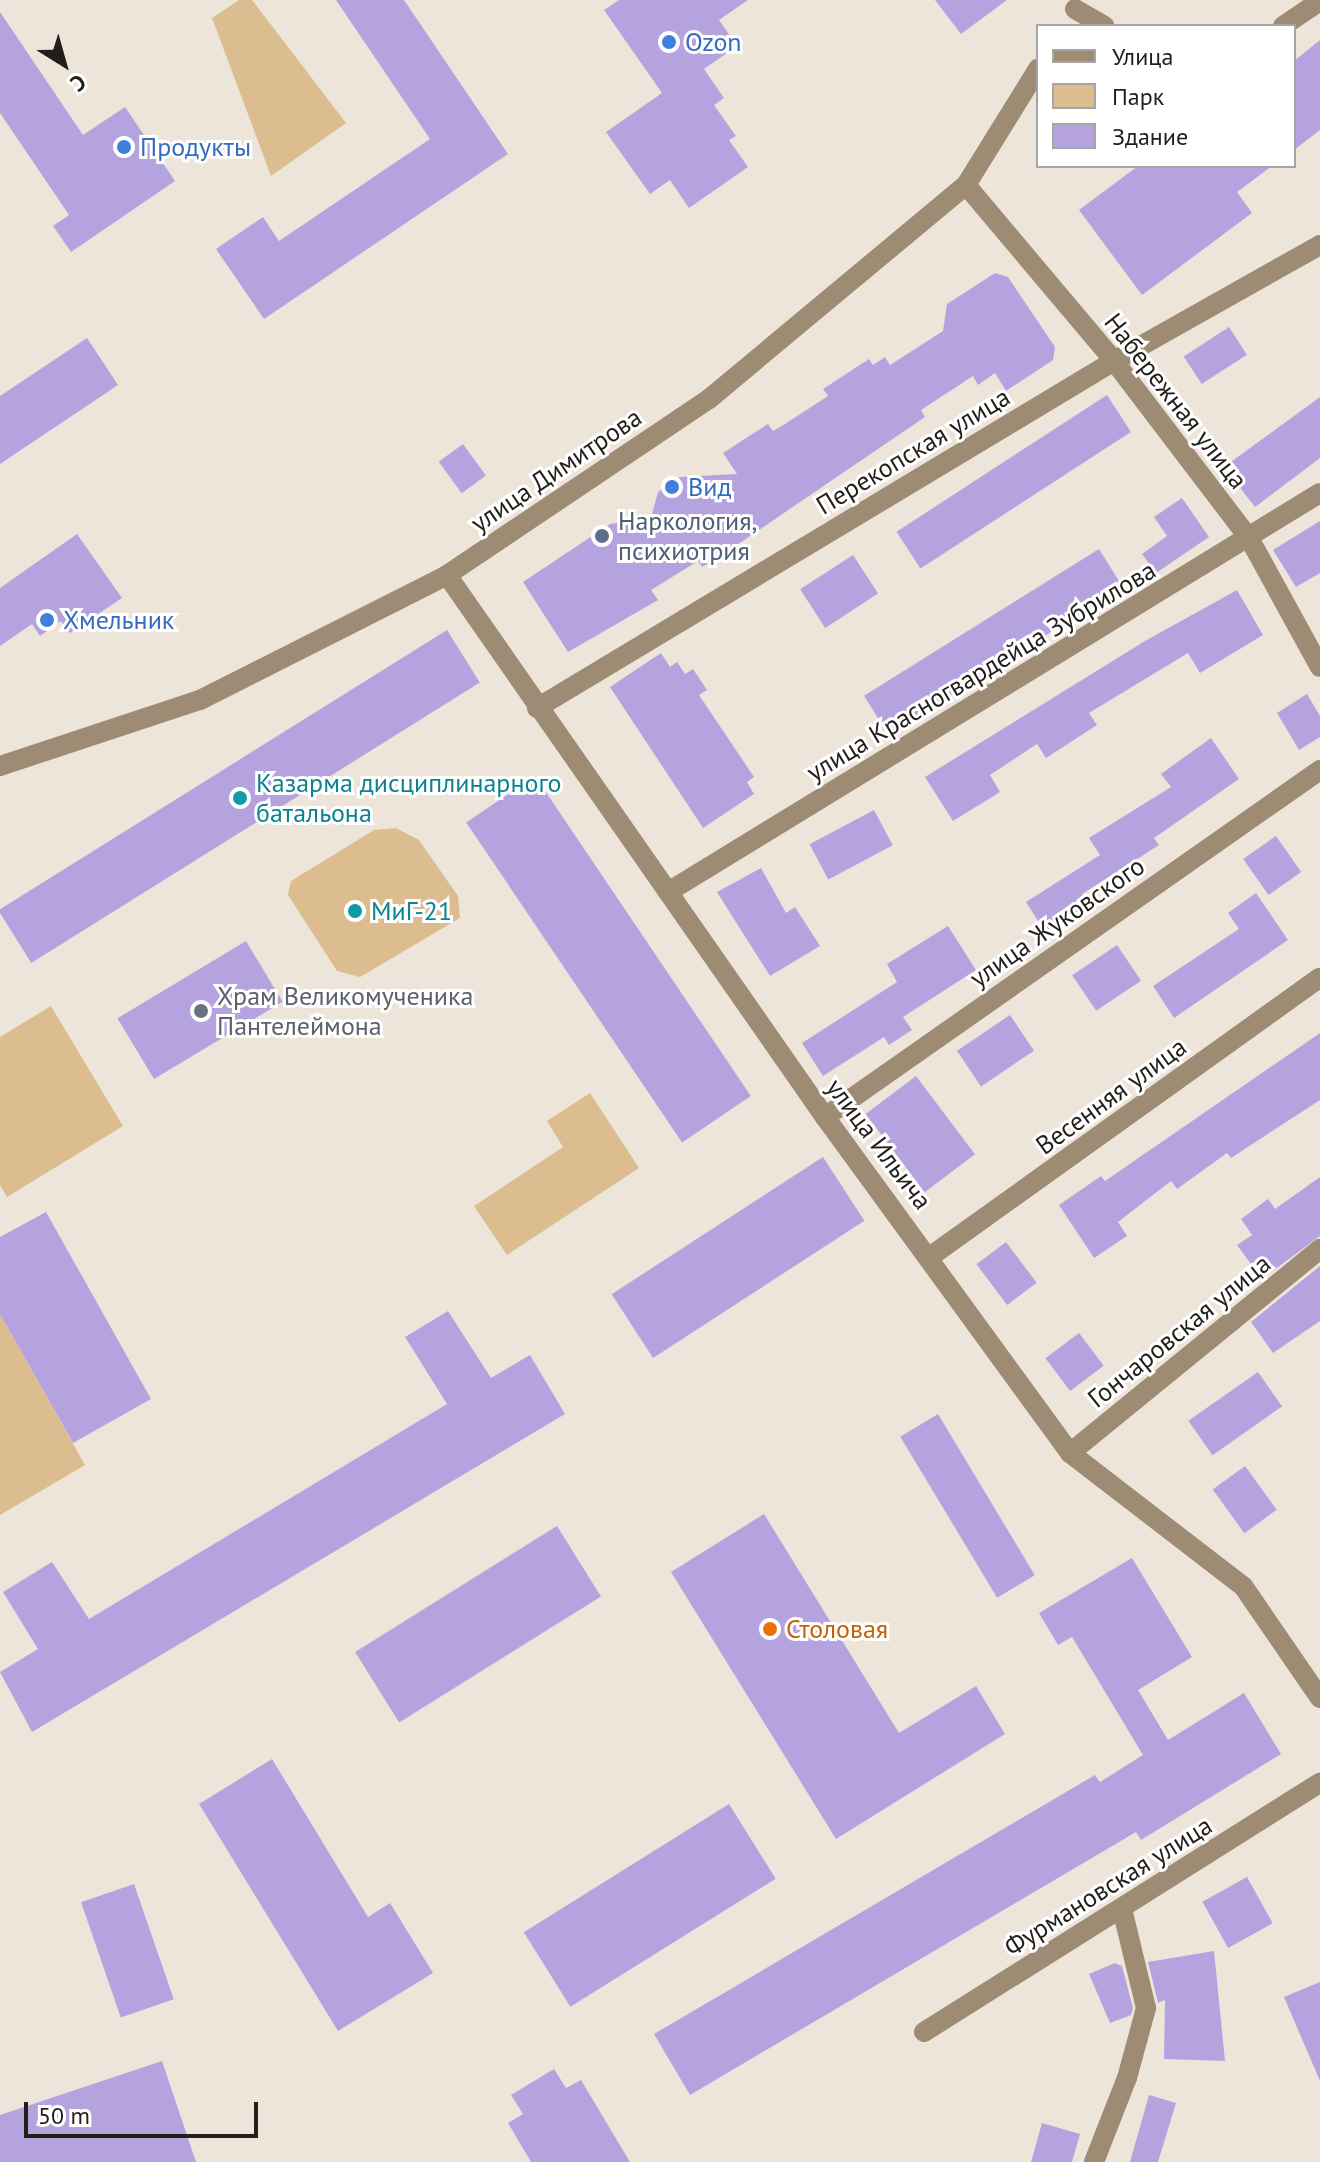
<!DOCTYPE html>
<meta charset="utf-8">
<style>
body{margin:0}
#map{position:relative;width:1320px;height:2162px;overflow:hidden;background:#ede5da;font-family:"PT Sans",sans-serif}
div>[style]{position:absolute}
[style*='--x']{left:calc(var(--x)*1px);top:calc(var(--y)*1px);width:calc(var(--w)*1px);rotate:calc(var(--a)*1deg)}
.green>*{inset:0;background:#dbbd8f}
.building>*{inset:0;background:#b5a3e0;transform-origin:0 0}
.street>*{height:20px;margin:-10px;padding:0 10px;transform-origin:10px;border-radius:10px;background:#9d8b74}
.dots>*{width:22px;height:22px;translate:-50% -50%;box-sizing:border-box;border:4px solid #fff;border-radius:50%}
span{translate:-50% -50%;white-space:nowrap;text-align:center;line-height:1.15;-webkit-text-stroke:6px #fff;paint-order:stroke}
.shop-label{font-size:26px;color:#366cbe}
.left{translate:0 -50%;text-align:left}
.street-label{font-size:26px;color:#221f1b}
.service-label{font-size:26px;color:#4e5e75}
.culture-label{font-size:26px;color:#0d838f}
.worship-label{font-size:26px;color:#5b616d}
.food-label{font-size:26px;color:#c56008}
.legend{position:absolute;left:1036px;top:24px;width:260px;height:144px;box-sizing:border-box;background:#fff;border:2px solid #a7a5a4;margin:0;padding:10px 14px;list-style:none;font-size:24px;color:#221f1b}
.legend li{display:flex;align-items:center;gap:16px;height:40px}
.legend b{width:40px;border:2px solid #a7a5a4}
.north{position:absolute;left:24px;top:24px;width:80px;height:80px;-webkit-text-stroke:6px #fff;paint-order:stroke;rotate:143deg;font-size:22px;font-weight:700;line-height:32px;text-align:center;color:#221f1b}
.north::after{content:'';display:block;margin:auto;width:28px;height:36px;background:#221f1b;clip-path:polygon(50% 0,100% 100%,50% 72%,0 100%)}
.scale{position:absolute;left:24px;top:2102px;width:234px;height:36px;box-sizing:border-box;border:4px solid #221f1b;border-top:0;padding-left:10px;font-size:24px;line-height:28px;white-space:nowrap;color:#221f1b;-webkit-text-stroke:6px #fff;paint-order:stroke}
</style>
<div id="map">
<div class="green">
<i style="clip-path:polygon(239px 0,252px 0,346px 123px,271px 176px,212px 18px)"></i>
<i style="clip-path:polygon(396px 828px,419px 840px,458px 896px,460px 918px,360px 977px,337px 971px,288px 895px,291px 881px,374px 830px)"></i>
<i style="clip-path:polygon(51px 1006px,123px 1126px,7px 1197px,0 1185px,0 1037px)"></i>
<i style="clip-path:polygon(590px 1093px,639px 1168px,507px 1255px,474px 1206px,563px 1147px,547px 1121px)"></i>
<i style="clip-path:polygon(0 1314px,85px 1465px,0 1515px)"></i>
</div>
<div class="building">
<i style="clip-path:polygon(336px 0,404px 0,508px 154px,264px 319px,216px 249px,263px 217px,279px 241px,430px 139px)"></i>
<i style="clip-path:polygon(619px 0,748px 0,719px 20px,737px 46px,704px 69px,724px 98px,714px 105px,736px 136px,729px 140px,748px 167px,689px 208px,670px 180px,650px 194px,606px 132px,662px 93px,604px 10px)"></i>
<i style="clip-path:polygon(935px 0,1007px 0,961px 34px)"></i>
<i style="clip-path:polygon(0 12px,83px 135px,125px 107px,175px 181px,71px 252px,53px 226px,69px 215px,0 113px)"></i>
<i style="clip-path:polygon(1320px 40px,1320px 130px,1294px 150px,1294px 61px)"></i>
<i style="clip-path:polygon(1138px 166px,1272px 166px,1237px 192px,1252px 213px,1142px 295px,1079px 210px)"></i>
<i style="clip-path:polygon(995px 273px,1008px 277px,1055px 347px,1053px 360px,1006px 391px,995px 373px,978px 385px,973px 376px,921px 410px,925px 417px,731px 549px,702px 567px,698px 561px,651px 590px,658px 600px,568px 652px,523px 582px,610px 524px,651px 518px,658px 492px,680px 477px,737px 474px,723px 453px,768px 424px,773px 431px,785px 424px,828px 396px,823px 389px,869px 359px,873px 365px,885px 357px,890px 365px,943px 331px,947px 304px)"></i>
<i style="left:1229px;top:327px;width:33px;height:54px;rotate:57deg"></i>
<i style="clip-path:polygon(87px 338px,118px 385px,0 464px,0 396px)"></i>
<i style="left:1107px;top:395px;width:44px;height:251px;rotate:57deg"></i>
<i style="clip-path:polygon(1320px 397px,1320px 458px,1255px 507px,1224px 467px)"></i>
<i style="left:463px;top:444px;width:39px;height:30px;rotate:54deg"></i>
<i style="clip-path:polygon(1182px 498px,1209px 537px,1156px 573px,1142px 554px,1167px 536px,1154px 517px)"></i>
<i style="clip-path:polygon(1320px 521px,1320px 573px,1296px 587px,1273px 550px)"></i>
<i style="clip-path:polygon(77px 534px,122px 598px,70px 633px,61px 621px,40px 636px,32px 624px,0 646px,0 588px)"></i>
<i style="left:1099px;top:549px;width:45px;height:277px;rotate:58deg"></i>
<i style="left:853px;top:555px;width:46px;height:63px;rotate:57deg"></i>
<i style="clip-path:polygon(1237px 590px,1263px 635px,1200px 673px,1188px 653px,1089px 713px,1097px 725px,1046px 758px,1037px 744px,990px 775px,1000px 792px,953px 821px,925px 777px,1145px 641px)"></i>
<i style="left:447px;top:630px;width:62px;height:529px;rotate:58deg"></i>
<i style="clip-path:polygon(661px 653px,670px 667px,677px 662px,685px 674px,693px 669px,707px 690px,699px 695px,754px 777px,747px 782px,754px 794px,703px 828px,610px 687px)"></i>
<i style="clip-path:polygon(1307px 694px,1320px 716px,1320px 737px,1299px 750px,1277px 713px)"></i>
<i style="clip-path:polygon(1211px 738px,1239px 779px,1154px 838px,1159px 845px,1082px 894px,1088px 905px,1045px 932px,1026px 902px,1100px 855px,1089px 838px,1171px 787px,1161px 774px)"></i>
<i style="left:535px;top:776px;width:386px;height:83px;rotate:56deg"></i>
<i style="left:874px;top:810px;width:40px;height:73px;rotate:62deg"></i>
<i style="left:1276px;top:836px;width:44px;height:40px;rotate:55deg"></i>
<i style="clip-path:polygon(761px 868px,786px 913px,795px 907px,820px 946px,770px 976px,717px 892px)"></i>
<i style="clip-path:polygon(1256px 893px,1288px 940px,1174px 1018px,1153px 986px,1239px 929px,1228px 913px)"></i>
<i style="clip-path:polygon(948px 926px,976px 970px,903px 1017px,912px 1030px,889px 1045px,884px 1037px,823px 1076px,802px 1043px,897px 982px,887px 964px)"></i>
<i style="left:246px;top:941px;width:71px;height:150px;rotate:59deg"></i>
<i style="left:1117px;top:945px;width:43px;height:54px;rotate:56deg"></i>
<i style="left:1010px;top:1015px;width:43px;height:64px;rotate:56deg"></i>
<i style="clip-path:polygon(1320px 1033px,1320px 1100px,1231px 1158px,1227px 1153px,1177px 1189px,1171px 1181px,1118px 1222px,1127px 1236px,1094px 1258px,1059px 1205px,1101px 1176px,1105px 1181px)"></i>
<i style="left:916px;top:1076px;width:98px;height:63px;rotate:53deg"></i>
<i style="left:823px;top:1157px;width:76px;height:252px;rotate:57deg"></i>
<i style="clip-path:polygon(1320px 1177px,1320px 1236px,1262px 1279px,1237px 1245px,1252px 1235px,1241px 1219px,1268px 1199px,1275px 1209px)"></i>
<i style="clip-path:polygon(46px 1212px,151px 1399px,73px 1443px,0 1314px,0 1237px)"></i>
<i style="left:1006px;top:1242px;width:51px;height:37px;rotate:53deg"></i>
<i style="clip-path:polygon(1320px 1266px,1320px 1321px,1273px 1353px,1251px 1322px)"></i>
<i style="clip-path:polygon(448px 1311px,491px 1378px,530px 1355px,565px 1414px,32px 1732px,0 1672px,38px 1649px,3px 1592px,52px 1562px,89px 1619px,447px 1404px,405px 1337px)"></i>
<i style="left:1079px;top:1333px;width:41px;height:42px;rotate:53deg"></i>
<i style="left:1258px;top:1372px;width:42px;height:85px;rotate:55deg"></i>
<i style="left:938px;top:1414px;width:188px;height:44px;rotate:59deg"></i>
<i style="left:1245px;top:1466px;width:54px;height:40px;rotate:54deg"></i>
<i style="clip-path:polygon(764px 1514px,899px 1733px,976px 1686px,1005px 1734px,836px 1839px,671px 1572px)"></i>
<i style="left:557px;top:1526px;width:83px;height:238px;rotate:58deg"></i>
<i style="clip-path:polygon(1132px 1558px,1192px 1657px,1138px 1690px,1168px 1740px,1244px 1693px,1281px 1754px,1141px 1840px,1136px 1832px,690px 2095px,654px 2034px,1095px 1775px,1100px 1782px,1143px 1755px,1072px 1637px,1058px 1645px,1039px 1613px)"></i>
<i style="clip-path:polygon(272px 1759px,368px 1917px,390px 1903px,433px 1973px,338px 2031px,199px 1804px)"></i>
<i style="left:729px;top:1804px;width:88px;height:242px;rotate:58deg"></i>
<i style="left:1247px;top:1877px;width:53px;height:51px;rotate:61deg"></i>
<i style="left:134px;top:1884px;width:122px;height:56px;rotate:71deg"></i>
<i style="clip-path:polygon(1214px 1951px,1225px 2061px,1164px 2059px,1165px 2000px,1158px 2003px,1148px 1962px)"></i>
<i style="clip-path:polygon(1115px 1963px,1122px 1966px,1133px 2008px,1131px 2015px,1110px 2023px,1089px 1974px)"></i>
<i style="clip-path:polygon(1320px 1982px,1320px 2081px,1284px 1997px)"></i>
<i style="clip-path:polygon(162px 2061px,196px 2162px,0 2162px,0 2115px)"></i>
<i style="clip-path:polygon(554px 2069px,566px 2088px,581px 2080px,630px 2162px,531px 2162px,508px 2123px,523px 2114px,511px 2095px)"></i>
<i style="clip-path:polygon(1149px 2095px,1176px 2103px,1158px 2162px,1130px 2162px)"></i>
<i style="clip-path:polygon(1042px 2123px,1080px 2134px,1072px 2162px,1031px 2162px)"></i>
</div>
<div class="street">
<i style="--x:1075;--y:9;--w:34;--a:30"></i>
<i style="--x:1283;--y:26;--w:45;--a:-34"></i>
<i style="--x:966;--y:185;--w:230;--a:49.9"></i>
<i style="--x:1114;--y:361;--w:223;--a:52.7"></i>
<i style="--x:1249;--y:538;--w:147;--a:61.2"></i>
<i style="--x:447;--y:575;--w:661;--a:55.11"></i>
<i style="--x:825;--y:1117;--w:416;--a:53.9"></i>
<i style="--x:1070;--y:1453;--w:218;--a:37.6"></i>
<i style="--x:1243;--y:1586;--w:136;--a:55.5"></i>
<i style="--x:537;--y:708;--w:673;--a:-31.02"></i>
<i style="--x:1114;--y:361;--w:236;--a:-29.4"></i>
<i style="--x:0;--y:766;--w:211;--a:-18.3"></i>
<i style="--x:200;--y:700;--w:277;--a:-26.8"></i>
<i style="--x:447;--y:575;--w:316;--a:-33.9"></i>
<i style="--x:709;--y:399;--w:334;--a:-39.8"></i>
<i style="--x:966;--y:185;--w:137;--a:-58.2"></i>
<i style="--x:668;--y:892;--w:764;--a:-31.47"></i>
<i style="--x:825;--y:1117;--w:605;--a:-35.03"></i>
<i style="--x:931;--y:1256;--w:478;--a:-35.6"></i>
<i style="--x:1070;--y:1453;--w:323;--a:-39.2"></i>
<i style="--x:924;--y:2032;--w:468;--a:-32.2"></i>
<i style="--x:1094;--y:2162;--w:90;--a:-68.6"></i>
<i style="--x:1127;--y:2078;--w:73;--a:-74.8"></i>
<i style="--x:1146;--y:2008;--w:102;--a:-103.6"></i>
</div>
<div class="dots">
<i style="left:669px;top:42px;background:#3f7fe0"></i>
<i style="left:124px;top:147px;background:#3f7fe0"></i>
<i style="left:672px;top:487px;background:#3f7fe0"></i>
<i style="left:602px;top:536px;background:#5c6f8a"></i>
<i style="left:47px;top:620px;background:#3f7fe0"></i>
<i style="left:240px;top:798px;background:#0f9aa8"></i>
<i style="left:355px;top:911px;background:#0f9aa8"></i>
<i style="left:201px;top:1011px;background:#6b7280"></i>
<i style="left:770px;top:1629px;background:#e8710a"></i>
</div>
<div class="shop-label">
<span class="left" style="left:685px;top:42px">Ozon</span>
<span class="left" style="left:140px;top:147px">Продукты</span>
<span class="left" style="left:688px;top:487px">Вид</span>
<span class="left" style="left:63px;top:620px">Хмельник</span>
</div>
<div class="street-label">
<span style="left:1176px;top:401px;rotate:52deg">Набережная улица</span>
<span style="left:913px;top:451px;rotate:-31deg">Перекопская улица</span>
<span style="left:556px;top:470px;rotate:-34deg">улица Димитрова</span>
<span style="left:981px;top:671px;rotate:-31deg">улица Красногвардейца Зубрилова</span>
<span style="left:1057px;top:922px;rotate:-35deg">улица Жуковского</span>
<span style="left:1111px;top:1096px;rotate:-36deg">Весенняя улица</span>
<span style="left:879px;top:1144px;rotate:53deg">улица Ильича</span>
<span style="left:1179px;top:1331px;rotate:-39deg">Гончаровская улица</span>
<span style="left:1108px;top:1886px;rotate:-32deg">Фурмановская улица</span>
</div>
<div class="service-label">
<span class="left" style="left:618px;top:536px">Наркология,<br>психиотрия</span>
</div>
<div class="culture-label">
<span class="left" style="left:256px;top:798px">Казарма дисциплинарного<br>батальона</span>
<span class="left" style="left:371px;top:911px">МиГ-21</span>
</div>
<div class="worship-label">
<span class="left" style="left:217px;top:1011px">Храм Великомученика<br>Пантелеймона</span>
</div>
<div class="food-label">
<span class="left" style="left:786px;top:1629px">Столовая</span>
</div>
<ul class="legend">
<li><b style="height:10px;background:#9d8b74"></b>Улица</li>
<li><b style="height:22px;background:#dbbd8f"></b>Парк</li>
<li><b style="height:22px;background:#b5a3e0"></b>Здание</li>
</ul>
<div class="north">С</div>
<div class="scale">50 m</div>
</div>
